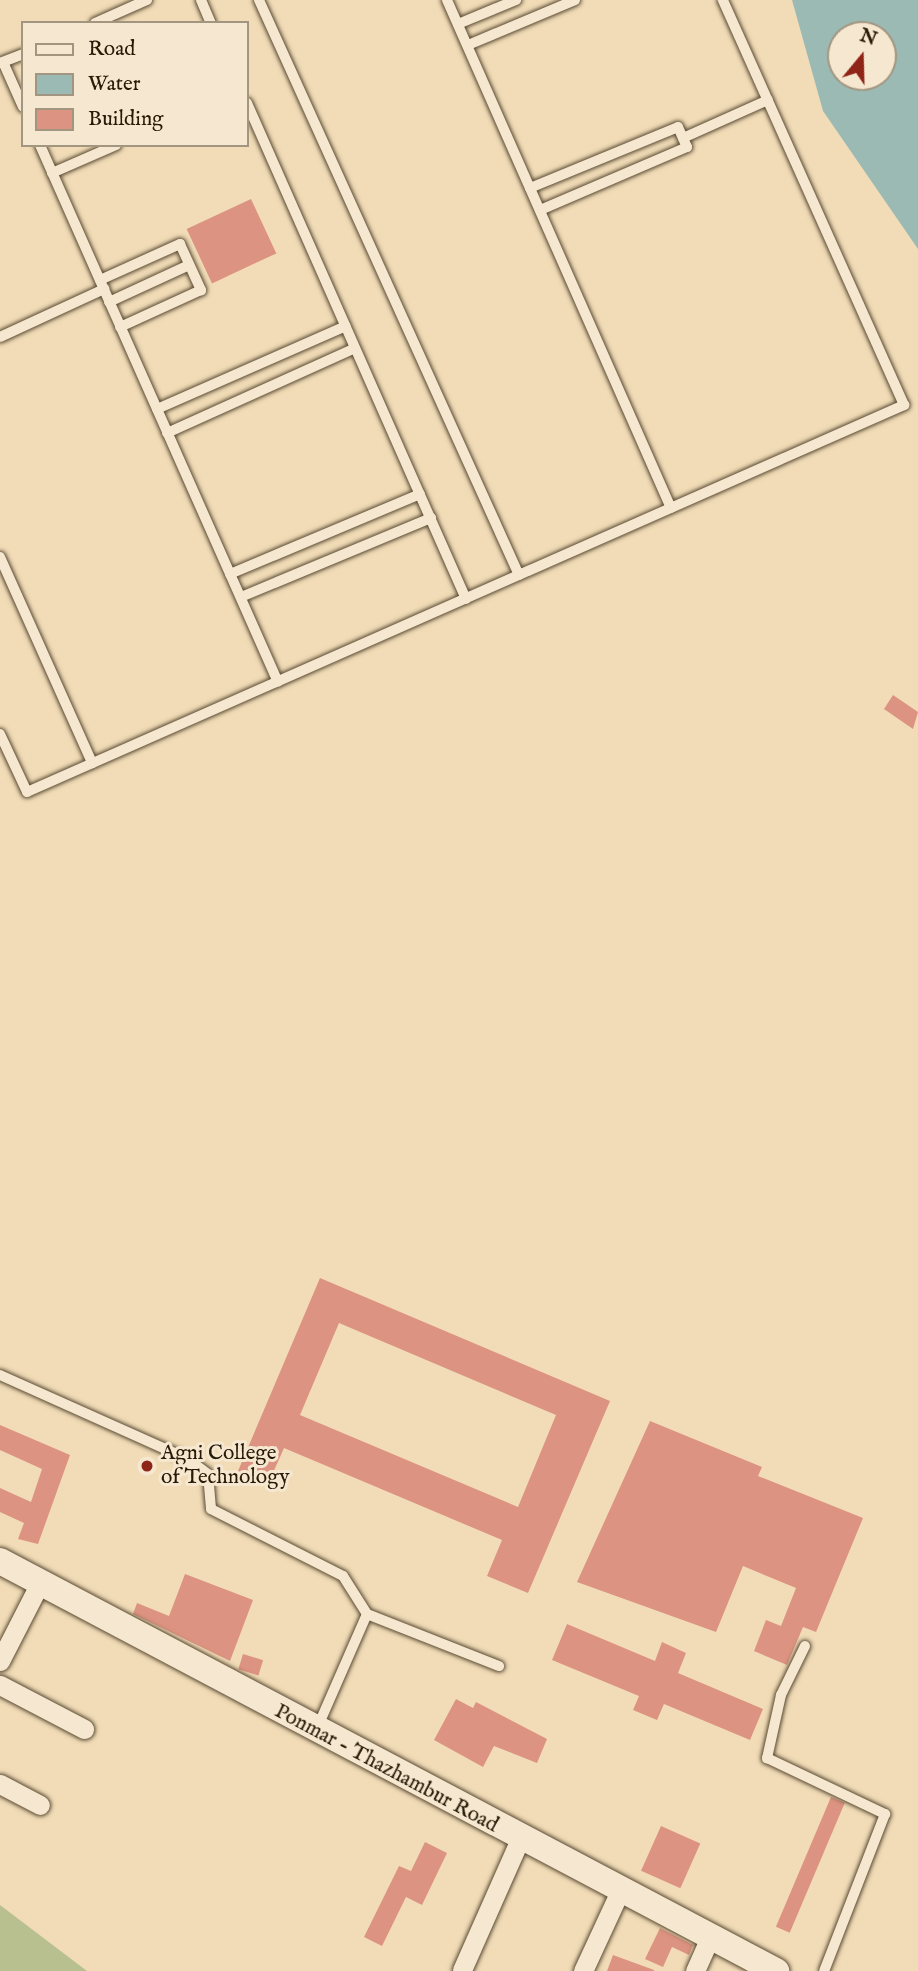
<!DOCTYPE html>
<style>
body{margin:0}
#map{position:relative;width:918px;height:1971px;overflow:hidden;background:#f1dcb7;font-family:"IM FELL English",serif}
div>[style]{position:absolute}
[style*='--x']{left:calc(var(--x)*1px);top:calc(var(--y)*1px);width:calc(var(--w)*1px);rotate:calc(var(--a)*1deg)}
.green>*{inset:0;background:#b9c08f}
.water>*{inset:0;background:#9bbab3}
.building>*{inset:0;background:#dd9381;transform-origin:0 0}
.roads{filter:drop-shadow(0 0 2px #5a4a33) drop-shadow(0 0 2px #5a4a33)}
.lane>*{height:10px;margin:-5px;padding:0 5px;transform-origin:5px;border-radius:5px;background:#f6e8d0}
.street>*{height:19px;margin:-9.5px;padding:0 9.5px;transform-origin:9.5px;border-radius:9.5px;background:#f6e8d0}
.secondary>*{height:26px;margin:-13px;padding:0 13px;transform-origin:13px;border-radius:13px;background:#f6e8d0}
.dots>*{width:19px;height:19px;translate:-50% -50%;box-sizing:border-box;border:4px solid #f6e8d0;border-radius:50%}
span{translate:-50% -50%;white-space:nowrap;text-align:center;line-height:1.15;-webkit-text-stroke:6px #f6e8d0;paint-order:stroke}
.poi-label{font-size:21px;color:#271a07}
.left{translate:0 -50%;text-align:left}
.street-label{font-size:21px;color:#271a07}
.legend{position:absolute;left:21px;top:21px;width:228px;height:126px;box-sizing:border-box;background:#f6e8d0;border:2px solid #a39680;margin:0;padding:9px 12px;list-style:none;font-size:21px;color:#271a07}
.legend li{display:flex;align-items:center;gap:14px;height:35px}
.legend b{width:35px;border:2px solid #a39680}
.north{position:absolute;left:827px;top:21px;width:70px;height:70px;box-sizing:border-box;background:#f6e8d0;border:2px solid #a39680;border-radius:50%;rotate:19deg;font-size:19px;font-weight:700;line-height:28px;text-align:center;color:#271a07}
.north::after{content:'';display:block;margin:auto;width:24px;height:32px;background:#8f2418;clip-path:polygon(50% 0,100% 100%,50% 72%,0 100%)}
</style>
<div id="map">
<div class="green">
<i style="clip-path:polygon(0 1905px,87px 1971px,0 1971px)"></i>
</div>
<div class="water">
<i style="clip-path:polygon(evenodd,792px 0,918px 0,918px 249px,823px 111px,792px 0,841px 35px,883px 35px,883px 77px,841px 77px,841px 35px)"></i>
</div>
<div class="building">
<i style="left:251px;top:199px;width:60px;height:71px;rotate:65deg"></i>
<i style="clip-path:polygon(893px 695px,918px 712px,913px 729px,884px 709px)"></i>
<i style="clip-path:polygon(evenodd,320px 1278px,610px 1401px,528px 1593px,487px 1576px,502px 1540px,284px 1448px,268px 1484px,238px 1471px,320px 1278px,339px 1323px,556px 1415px,518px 1507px,300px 1415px,339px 1323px)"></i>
<i style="clip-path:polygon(650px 1421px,762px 1467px,758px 1476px,863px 1518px,816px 1632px,803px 1627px,787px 1665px,754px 1651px,766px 1620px,781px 1626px,796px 1588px,743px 1566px,716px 1632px,577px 1582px)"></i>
<i style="clip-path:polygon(0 1425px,70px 1455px,38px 1544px,18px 1539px,24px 1523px,0 1512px,0 1488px,31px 1502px,42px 1469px,0 1450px)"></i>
<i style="clip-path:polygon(185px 1574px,253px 1600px,230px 1661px,133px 1614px,137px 1603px,169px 1616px)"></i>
<i style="clip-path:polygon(567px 1624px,655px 1661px,662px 1642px,686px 1653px,678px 1673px,763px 1709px,750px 1740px,664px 1704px,657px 1720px,633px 1710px,639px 1696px,552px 1660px)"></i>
<i style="left:243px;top:1654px;width:21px;height:16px;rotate:17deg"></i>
<i style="clip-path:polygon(456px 1699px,473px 1708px,476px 1702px,547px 1739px,537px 1763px,494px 1746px,483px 1767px,434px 1740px)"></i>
<i style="left:831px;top:1797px;width:15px;height:141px;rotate:23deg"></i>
<i style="left:661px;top:1826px;width:43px;height:49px;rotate:24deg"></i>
<i style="clip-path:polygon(425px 1842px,447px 1853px,422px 1905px,406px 1897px,382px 1946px,364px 1937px,399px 1866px,411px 1871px)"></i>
<i style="clip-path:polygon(660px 1928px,693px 1945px,689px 1955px,672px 1947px,663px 1967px,645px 1959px)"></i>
<i style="clip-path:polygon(613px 1955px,654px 1970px,654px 1971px,607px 1971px)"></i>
</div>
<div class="roads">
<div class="lane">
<i style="--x:201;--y:0;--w:25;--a:67"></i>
<i style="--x:259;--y:0;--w:631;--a:65.67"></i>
<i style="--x:447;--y:0;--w:555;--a:66.21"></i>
<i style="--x:95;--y:23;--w:57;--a:-23.9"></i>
<i style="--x:458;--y:24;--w:63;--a:-22.5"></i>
<i style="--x:468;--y:45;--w:116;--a:-22.8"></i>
<i style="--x:3;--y:62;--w:49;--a:66"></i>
<i style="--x:0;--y:63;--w:25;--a:-21"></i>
<i style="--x:247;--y:103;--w:542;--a:66.18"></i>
<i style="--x:683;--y:138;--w:93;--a:-24.1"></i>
<i style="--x:40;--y:145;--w:587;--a:66.1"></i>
<i style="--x:52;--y:173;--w:70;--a:-23.6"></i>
<i style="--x:530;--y:188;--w:160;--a:-22.4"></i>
<i style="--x:678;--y:127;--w:22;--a:66"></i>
<i style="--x:687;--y:147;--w:160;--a:156.8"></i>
<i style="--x:100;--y:280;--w:88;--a:-24.2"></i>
<i style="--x:180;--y:244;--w:51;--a:65.5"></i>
<i style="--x:201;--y:290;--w:89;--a:155.4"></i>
<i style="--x:109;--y:302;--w:88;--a:-24.8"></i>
<i style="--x:0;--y:337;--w:115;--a:-24.8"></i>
<i style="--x:157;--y:409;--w:206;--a:-23.7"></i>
<i style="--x:167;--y:433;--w:206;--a:-24.3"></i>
<i style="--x:0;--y:557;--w:226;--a:65.9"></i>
<i style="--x:230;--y:574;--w:206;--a:-22.8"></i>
<i style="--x:241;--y:597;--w:206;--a:-22.6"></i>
<i style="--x:0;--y:734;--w:64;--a:65"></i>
<i style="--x:27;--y:792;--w:959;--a:-23.81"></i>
<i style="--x:904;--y:405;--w:444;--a:-114.1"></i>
<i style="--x:0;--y:1375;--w:206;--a:24.1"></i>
<i style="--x:188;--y:1459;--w:25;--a:37"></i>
<i style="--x:208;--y:1474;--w:35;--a:85"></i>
<i style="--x:211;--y:1509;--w:148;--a:26.9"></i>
<i style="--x:343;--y:1576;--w:45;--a:57.7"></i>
<i style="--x:367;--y:1614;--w:122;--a:113.6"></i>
<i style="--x:367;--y:1614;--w:142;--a:21.5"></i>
<i style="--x:805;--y:1646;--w:55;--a:116.1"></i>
<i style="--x:781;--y:1695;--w:65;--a:102.5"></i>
<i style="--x:767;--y:1758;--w:131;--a:25.4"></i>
<i style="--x:885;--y:1814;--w:168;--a:111.2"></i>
</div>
<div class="street">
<i style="--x:0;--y:1661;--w:88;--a:-62.9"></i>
<i style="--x:0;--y:1685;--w:95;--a:27.6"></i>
<i style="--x:0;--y:1784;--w:45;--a:27.7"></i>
<i style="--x:462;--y:1970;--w:143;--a:-66.1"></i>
<i style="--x:583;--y:1971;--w:88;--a:-65.2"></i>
<i style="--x:695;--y:1971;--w:36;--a:-66"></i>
</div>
<div class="secondary">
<i style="--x:0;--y:1561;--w:878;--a:27.85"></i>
</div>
</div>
<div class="dots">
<i style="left:147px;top:1466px;background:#8f2418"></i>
</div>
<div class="poi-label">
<span class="left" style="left:161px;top:1466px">Agni College<br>of Technology</span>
</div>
<div class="street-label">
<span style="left:386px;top:1769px;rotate:28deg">Ponmar - Thazhambur Road</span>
</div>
<ul class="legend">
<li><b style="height:9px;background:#f6e8d0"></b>Road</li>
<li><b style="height:19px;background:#9bbab3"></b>Water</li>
<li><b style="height:19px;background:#dd9381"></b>Building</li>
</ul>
<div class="north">N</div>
</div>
